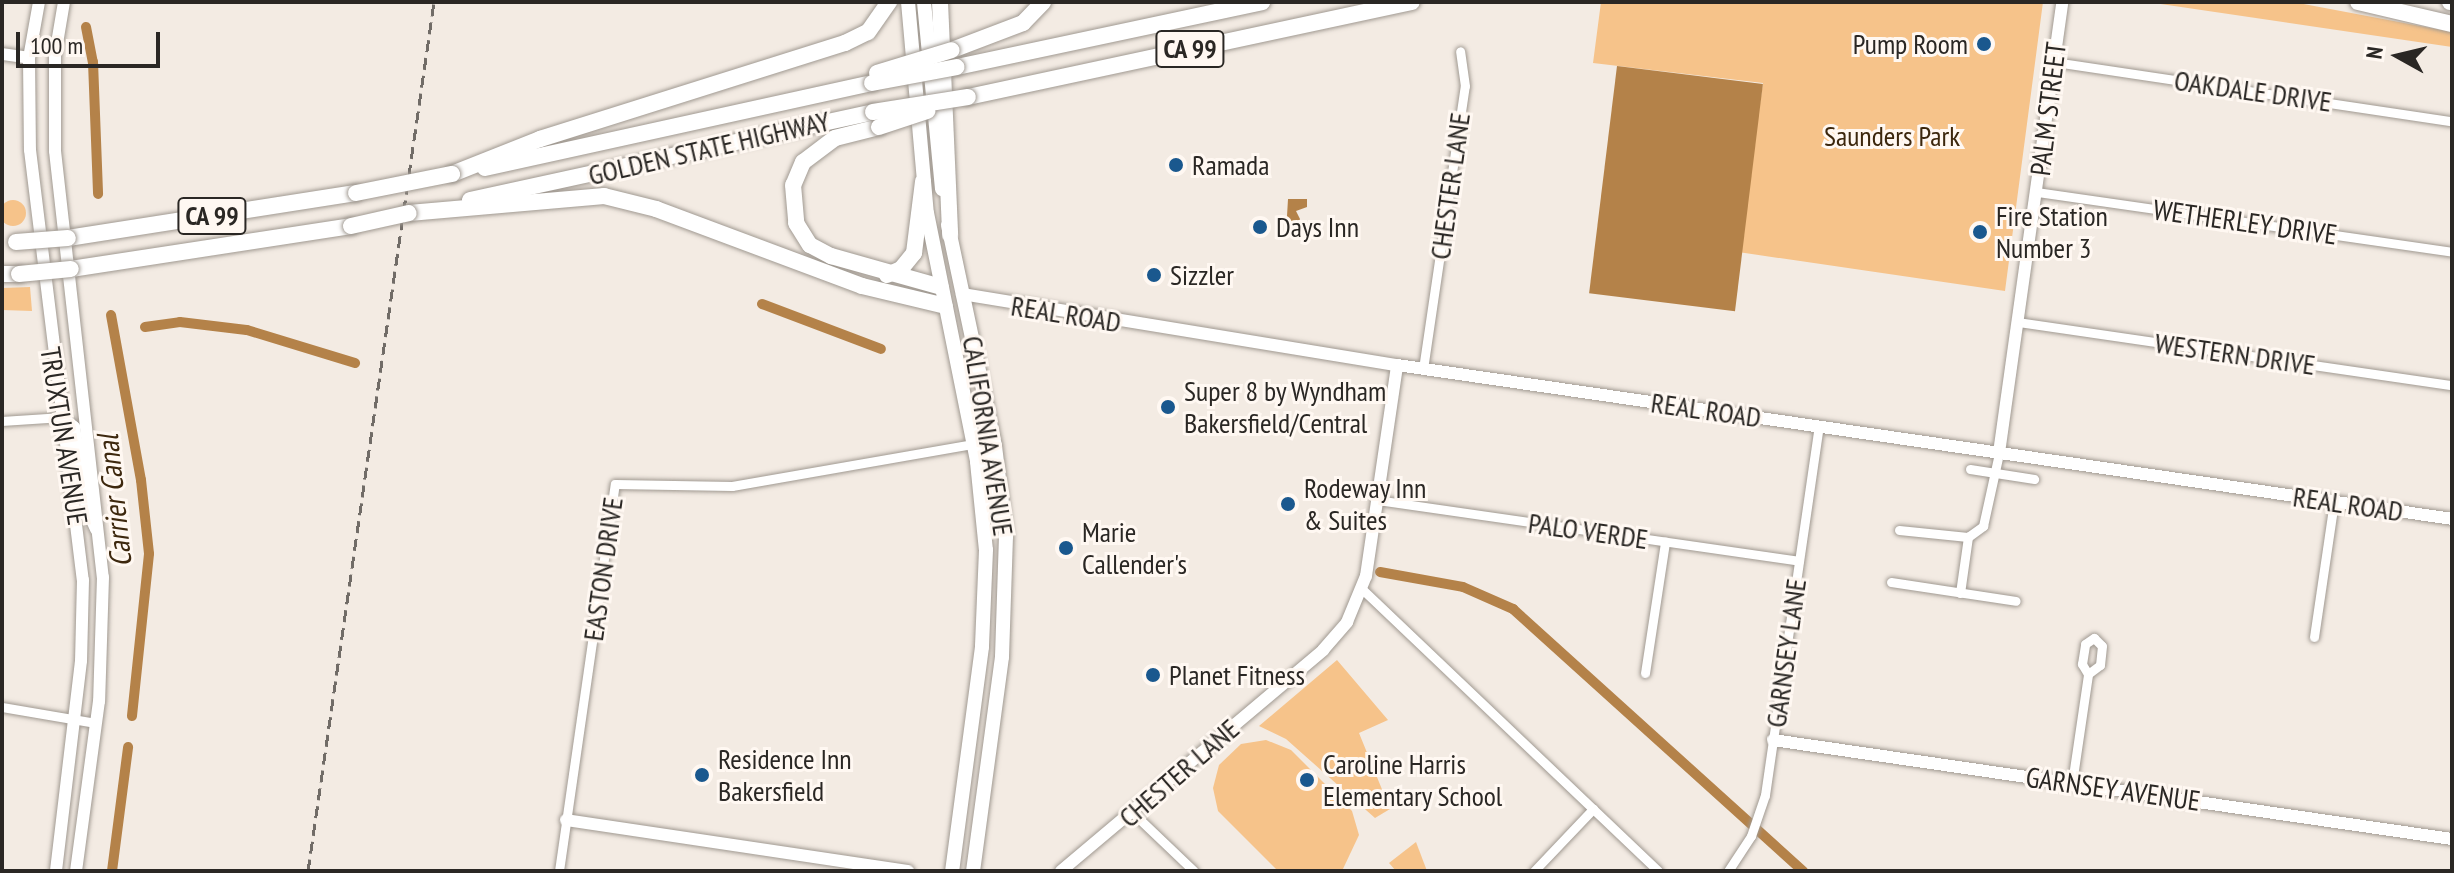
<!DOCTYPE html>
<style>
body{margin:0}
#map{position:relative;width:2454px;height:873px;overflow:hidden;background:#f3ebe3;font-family:"PT Sans Narrow",sans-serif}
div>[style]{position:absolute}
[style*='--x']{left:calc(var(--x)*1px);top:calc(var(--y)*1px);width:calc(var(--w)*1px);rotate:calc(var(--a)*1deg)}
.green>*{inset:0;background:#f6c38a}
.round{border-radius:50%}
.water>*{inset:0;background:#b48249;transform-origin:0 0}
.canal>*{height:10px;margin:-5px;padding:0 5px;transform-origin:5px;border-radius:5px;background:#b48249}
.roads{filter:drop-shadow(0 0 2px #a09991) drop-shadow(0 0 2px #a09991)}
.street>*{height:9px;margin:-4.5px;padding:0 4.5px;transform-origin:4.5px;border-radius:4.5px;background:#fff}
.secondary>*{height:12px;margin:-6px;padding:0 6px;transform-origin:6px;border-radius:6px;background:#fff}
.primary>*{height:14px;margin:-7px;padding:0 7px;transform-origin:7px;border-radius:7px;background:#fff}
.highway>*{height:16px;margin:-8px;padding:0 8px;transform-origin:8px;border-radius:8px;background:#fff}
.rail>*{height:3px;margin-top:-1.5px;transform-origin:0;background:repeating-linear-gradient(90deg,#716c67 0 12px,transparent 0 18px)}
.bridges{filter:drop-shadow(0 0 2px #a09991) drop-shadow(0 0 2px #a09991)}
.highway-bridge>*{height:16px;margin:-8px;padding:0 8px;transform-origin:8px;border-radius:8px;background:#fff}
.dots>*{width:22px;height:22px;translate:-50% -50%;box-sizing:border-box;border:4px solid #fff8f2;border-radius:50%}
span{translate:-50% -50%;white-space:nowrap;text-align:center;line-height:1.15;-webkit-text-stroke:6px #fff8f2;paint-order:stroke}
.shield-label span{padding:2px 6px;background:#fff8f2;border:2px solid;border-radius:6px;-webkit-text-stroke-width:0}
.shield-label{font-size:26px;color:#2a2724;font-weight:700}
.poi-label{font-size:28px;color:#2a2724}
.right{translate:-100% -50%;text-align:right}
.left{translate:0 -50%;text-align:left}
.street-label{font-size:28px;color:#2a2724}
.park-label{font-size:28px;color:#3c270d}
.water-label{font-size:30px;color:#3d280e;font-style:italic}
.frame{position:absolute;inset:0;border:4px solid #2a2724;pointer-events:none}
.north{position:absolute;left:2358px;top:16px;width:80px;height:80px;-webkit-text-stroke:6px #fff8f2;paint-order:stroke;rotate:278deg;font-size:22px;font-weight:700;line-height:32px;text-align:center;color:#2a2724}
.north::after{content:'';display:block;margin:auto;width:28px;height:36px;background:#2a2724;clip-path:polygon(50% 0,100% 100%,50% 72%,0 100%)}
.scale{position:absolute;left:16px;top:32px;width:144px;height:36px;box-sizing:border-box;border:4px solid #2a2724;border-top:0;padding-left:10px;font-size:24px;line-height:28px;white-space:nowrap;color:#2a2724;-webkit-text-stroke:6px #fff8f2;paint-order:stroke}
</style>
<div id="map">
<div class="green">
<i style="clip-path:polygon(1601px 2px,2043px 2px,2005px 291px,1738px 252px,1763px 83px,1593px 63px)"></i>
<i style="clip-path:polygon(2147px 2px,2293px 2px,2452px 32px,2452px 47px)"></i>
<i class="round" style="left:0;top:200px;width:26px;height:26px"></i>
<i style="clip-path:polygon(30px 287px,32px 311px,2px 310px,2px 288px)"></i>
<i style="clip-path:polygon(1337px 660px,1388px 720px,1359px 733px,1390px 809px,1375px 818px,1286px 739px,1259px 726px)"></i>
<i style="clip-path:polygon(1266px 740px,1291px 750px,1352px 811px,1359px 835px,1342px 871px,1278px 871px,1218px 811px,1213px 788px,1219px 765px,1241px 744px)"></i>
<i style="clip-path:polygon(1416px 842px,1427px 871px,1396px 871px,1389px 863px)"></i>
</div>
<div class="water">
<i style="left:1617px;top:66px;width:147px;height:229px;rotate:7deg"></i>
<i style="clip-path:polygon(1288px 199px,1307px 199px,1307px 207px,1296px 211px,1300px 219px,1293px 234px,1286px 233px)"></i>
</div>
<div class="canal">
<i style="--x:86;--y:27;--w:36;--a:79"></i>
<i style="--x:93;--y:62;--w:132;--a:87.8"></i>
<i style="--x:762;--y:304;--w:127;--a:20.7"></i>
<i style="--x:111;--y:315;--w:168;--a:79.7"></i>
<i style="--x:141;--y:480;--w:74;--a:83.8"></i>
<i style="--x:149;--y:554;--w:163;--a:96"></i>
<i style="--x:145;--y:327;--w:35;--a:-8"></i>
<i style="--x:180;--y:322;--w:67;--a:6.8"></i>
<i style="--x:247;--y:330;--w:113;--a:17"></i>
<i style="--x:1380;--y:572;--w:84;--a:10.2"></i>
<i style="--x:1463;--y:587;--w:55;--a:23.7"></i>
<i style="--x:1513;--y:609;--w:391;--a:42.1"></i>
<i style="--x:112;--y:871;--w:125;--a:-82.6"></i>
</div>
<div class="roads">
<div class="street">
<i style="--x:2055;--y:62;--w:401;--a:8.5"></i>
<i style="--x:2037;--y:192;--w:419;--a:8.2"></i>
<i style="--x:2018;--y:322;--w:439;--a:8.3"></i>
<i style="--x:1423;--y:369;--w:286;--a:-81.6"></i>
<i style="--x:1465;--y:86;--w:35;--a:-98"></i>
<i style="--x:2;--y:421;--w:60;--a:-3.8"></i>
<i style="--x:1970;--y:469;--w:65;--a:8.9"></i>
<i style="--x:1377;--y:500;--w:426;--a:8.2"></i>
<i style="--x:1899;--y:530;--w:69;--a:5.8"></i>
<i style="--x:1968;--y:537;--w:19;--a:-36"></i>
<i style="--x:1983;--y:526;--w:75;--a:-77.6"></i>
<i style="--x:1891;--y:582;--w:126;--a:8.6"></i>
<i style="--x:1362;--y:589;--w:409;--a:43.6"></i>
<i style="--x:1960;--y:593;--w:57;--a:-81.9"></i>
<i style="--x:2314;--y:637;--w:136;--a:-81.6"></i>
<i style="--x:1645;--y:673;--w:133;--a:-81.3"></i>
<i style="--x:2;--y:707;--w:95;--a:9.7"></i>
<i style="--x:2072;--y:783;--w:110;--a:-81.6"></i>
<i style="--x:2088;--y:674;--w:12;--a:-121"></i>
<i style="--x:2082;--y:664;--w:20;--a:-81"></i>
<i style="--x:2085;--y:644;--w:11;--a:-34"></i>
<i style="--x:2094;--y:638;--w:11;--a:45"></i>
<i style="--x:2102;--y:646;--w:19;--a:96"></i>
<i style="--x:2100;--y:665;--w:15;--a:143"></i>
<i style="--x:1133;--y:813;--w:84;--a:43.6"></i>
<i style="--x:559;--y:871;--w:391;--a:-81.8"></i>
<i style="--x:615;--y:484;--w:117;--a:1"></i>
<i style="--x:732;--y:486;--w:245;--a:-9.9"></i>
<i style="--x:1534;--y:871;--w:86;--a:-46.4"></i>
<i style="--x:1728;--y:871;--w:42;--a:-56.7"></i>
<i style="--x:1751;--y:836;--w:43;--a:-71.1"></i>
<i style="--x:1765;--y:795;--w:373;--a:-81.7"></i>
</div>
<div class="secondary">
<i style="--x:39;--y:2;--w:57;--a:100.1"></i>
<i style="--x:29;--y:58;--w:92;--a:89.4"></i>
<i style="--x:30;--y:150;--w:433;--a:83"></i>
<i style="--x:83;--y:580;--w:81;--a:91.4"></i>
<i style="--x:81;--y:661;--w:211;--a:96.8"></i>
<i style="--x:64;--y:2;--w:54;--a:99.6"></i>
<i style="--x:55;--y:55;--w:96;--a:90"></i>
<i style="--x:55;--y:151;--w:429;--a:83.6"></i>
<i style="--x:103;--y:577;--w:124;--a:91.8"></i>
<i style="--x:99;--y:701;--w:172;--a:97.7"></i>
<i style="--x:2;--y:54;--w:27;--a:8"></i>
<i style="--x:962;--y:294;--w:441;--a:9.3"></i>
<i style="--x:1397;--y:365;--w:1066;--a:8.3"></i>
<i style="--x:62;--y:417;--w:16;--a:40"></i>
<i style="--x:74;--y:427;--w:83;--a:81"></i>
<i style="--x:87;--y:509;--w:22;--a:66"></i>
<i style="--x:1999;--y:453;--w:455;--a:-82"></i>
<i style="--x:1773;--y:740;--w:686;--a:8.3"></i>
<i style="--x:566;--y:820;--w:346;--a:8.5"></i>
<i style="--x:1061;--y:871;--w:343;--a:-40.1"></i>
<i style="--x:1323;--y:650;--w:37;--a:-49"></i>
<i style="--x:1347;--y:622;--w:50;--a:-67.6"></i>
<i style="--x:1366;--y:576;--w:213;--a:-81.6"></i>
</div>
<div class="primary">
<i style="--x:908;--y:2;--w:212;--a:84.9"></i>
<i style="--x:927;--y:213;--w:254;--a:78.6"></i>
<i style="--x:977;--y:462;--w:88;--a:84.2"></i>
<i style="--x:986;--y:550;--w:97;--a:92.4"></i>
<i style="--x:982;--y:647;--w:226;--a:97.6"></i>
<i style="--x:924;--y:2;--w:188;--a:84.5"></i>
<i style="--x:948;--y:225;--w:226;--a:78"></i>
<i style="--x:995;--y:446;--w:91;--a:83"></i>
<i style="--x:1006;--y:536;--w:121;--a:91.9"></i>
<i style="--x:1002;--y:657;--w:216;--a:97.7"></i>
<i style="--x:973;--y:444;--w:15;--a:37"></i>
<i style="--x:985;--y:453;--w:70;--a:79.3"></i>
</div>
<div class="highway">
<i style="--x:940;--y:2;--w:233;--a:87.5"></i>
<i style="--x:2358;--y:2;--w:97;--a:13.2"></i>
<i style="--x:2450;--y:2;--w:2;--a:0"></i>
<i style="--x:952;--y:50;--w:76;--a:-20.8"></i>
<i style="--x:1023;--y:23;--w:29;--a:-46"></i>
<i style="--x:957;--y:67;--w:312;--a:-12"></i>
<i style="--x:968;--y:97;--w:454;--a:-12.1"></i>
<i style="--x:879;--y:127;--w:45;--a:166"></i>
<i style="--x:835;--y:138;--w:40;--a:143"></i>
<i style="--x:803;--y:162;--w:25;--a:113"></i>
<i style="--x:793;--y:185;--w:38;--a:85"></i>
<i style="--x:796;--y:223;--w:26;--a:58"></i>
<i style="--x:810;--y:245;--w:24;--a:28"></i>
<i style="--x:831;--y:256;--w:114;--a:15.7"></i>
<i style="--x:485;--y:168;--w:396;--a:-12.4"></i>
<i style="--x:452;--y:174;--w:95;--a:-21.7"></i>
<i style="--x:540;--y:139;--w:320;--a:-17.5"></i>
<i style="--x:845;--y:43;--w:25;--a:-26"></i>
<i style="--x:868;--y:32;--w:37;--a:-55"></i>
<i style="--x:470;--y:200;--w:412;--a:-12.3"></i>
<i style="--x:409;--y:213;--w:196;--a:-5"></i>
<i style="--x:604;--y:196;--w:54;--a:14"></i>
<i style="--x:656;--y:209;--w:220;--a:20.5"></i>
<i style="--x:862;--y:286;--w:85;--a:13.5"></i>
<i style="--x:68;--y:238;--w:291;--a:-8.9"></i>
<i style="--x:71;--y:269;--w:283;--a:-8.7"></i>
<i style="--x:2;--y:274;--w:17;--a:0"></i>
<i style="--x:887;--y:275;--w:15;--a:-23"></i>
<i style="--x:901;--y:269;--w:21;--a:-51"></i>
<i style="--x:914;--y:253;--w:72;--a:-82.8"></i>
</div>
</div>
<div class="rail">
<i style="--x:308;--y:871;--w:878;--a:-81.75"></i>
</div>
<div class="bridges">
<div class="highway-bridge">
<i style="--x:877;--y:73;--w:78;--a:-17"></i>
<i style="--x:872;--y:83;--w:86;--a:-10.7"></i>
<i style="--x:873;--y:112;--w:96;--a:-9"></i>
<i style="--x:879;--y:127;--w:51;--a:-18.4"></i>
<i style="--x:356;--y:193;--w:98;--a:-11.2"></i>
<i style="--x:351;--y:226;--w:59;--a:-12.6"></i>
<i style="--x:16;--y:242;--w:52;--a:-4.4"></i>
<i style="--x:19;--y:274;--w:52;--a:-5.5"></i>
</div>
</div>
<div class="dots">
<i style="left:1984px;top:44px;background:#1a588e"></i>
<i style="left:1176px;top:165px;background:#1a588e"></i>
<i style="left:1260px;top:227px;background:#1a588e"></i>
<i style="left:1980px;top:232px;background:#1a588e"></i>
<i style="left:1154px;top:275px;background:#1a588e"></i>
<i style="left:1168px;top:407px;background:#1a588e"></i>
<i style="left:1288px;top:504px;background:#1a588e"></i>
<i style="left:1066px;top:548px;background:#1a588e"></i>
<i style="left:1153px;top:675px;background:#1a588e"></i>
<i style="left:702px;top:775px;background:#1a588e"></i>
<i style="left:1307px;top:780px;background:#1a588e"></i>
</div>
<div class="shield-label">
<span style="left:1190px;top:49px">CA 99</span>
<span style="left:212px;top:216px">CA 99</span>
</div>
<div class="poi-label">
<span class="right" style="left:1968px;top:44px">Pump Room</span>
<span class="left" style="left:1192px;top:165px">Ramada</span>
<span class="left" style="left:1996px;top:232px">Fire Station<br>Number 3</span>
<span class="left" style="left:1276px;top:227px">Days Inn</span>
<span class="left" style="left:1170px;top:275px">Sizzler</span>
<span class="left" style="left:1184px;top:407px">Super 8 by Wyndham<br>Bakersfield/Central</span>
<span class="left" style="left:1304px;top:504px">Rodeway Inn<br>&amp; Suites</span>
<span class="left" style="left:1082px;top:548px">Marie<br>Callender's</span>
<span class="left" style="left:1169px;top:675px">Planet Fitness</span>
<span class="left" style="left:718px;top:775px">Residence Inn<br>Bakersfield</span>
<span class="left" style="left:1323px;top:780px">Caroline Harris<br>Elementary School</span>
</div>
<div class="street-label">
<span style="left:2253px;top:91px;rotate:8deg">OAKDALE DRIVE</span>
<span style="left:2048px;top:109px;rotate:-83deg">PALM STREET</span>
<span style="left:709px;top:148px;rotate:-13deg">GOLDEN STATE HIGHWAY</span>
<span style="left:1450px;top:186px;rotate:-82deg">CHESTER LANE</span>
<span style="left:2245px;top:222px;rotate:8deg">WETHERLEY DRIVE</span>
<span style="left:1066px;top:314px;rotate:9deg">REAL ROAD</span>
<span style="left:2235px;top:354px;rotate:8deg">WESTERN DRIVE</span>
<span style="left:1706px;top:410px;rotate:8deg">REAL ROAD</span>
<span style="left:64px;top:436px;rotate:81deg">TRUXTUN AVENUE</span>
<span style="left:988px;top:436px;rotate:81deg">CALIFORNIA AVENUE</span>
<span style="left:2348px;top:504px;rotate:8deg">REAL ROAD</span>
<span style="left:1588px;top:531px;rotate:8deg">PALO VERDE</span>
<span style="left:603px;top:569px;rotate:-82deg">EASTON DRIVE</span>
<span style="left:1786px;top:653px;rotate:-82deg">GARNSEY LANE</span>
<span style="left:1179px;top:773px;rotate:-41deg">CHESTER LANE</span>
<span style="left:2113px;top:789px;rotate:8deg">GARNSEY AVENUE</span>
</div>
<div class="park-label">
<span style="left:1892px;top:136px">Saunders Park</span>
</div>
<div class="water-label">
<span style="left:114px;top:501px;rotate:-96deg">Carrier Canal</span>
</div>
<div class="frame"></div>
<div class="north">N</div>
<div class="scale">100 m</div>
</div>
